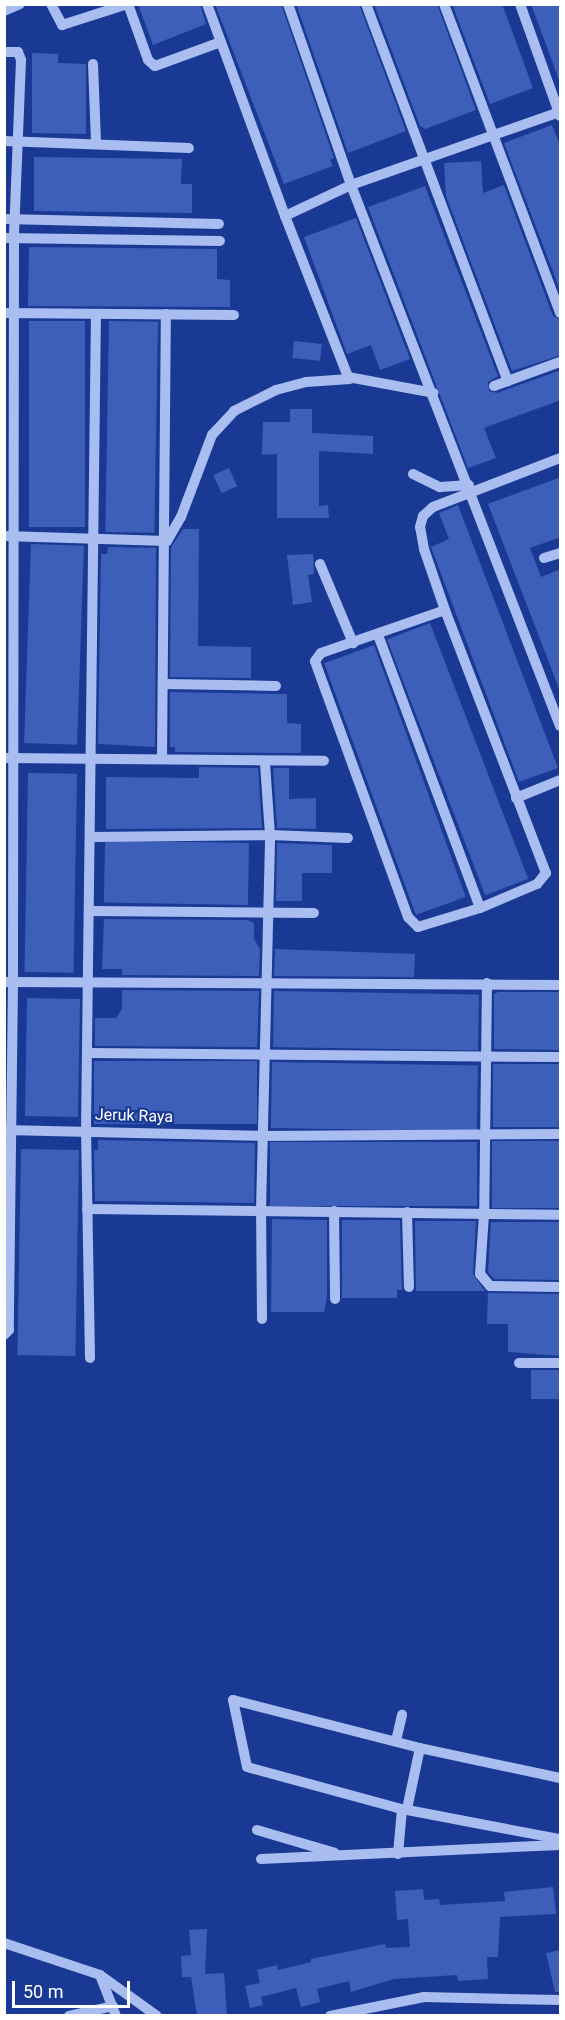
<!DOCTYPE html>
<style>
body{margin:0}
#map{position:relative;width:565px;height:2020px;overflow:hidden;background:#193994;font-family:Roboto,sans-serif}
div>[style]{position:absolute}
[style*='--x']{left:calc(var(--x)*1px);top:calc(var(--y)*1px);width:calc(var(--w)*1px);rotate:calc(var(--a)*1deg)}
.building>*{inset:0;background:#3d5fba;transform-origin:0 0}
.minor>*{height:10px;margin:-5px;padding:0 5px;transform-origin:5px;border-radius:5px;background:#a9bdf0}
span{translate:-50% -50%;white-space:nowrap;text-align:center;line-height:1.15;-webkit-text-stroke:4.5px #193994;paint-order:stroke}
.street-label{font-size:16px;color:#fff}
.frame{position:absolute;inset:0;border:6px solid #fff;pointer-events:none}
.scale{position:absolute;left:12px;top:1981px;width:118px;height:27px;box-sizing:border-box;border:3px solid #fff;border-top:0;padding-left:8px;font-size:18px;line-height:21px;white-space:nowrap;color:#fff;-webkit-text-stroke:4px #193994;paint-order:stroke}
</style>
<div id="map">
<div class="building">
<i style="clip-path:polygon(138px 4px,200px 4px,206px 24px,153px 45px)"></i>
<i style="clip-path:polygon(215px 4px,281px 4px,334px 158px,330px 160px,333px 166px,284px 184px)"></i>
<i style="clip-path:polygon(296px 4px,359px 4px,406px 131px,348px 153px)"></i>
<i style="clip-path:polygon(374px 4px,437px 4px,476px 110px,425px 129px,420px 126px)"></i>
<i style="clip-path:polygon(452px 4px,502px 4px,533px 88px,490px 104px)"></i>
<i style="clip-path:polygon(531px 4px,561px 4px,561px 80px,559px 80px)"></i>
<i style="clip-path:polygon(32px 53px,58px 54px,58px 63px,86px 64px,86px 134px,32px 133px)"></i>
<i style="clip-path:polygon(552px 125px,561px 148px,561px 293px,504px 143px)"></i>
<i style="clip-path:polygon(34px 157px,182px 159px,181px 184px,192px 184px,192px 213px,34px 211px)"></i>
<i style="clip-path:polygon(481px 161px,483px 193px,504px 185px,553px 316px,561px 320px,561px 355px,512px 371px,446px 196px,444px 163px)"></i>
<i style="clip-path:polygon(425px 186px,498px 376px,488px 382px,489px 391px,497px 393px,561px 370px,561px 400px,484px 428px,496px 458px,468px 468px,368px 207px)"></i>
<i style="clip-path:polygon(356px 218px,410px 359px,380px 370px,371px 345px,347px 354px,304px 237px)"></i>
<i style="clip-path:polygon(29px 247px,217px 249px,217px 279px,230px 280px,230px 307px,28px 306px)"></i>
<i style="left:29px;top:321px;width:56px;height:206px"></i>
<i style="left:109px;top:321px;width:49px;height:211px;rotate:1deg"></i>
<i style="left:294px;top:341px;width:28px;height:17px;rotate:6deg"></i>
<i style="clip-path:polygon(290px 409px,312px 409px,312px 433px,373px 436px,373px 454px,319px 451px,319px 506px,328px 505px,329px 518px,277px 518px,277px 454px,262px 455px,263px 422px,290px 422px)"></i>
<i style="left:229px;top:468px;width:20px;height:17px;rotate:66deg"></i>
<i style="clip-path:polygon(561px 477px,561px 537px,530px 548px,541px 577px,561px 569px,560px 691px,488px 504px)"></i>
<i style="clip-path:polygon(458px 505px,558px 768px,519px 782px,431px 547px,449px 539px,439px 513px)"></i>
<i style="clip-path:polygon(183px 529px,199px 529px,198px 646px,251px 647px,251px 678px,170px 677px,171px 547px)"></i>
<i style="left:31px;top:544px;width:53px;height:199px;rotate:2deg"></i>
<i style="clip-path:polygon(108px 547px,156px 548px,155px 747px,98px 744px,101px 554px,107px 554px)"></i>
<i style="clip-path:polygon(313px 554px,314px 574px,308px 575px,312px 602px,293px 605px,287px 555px)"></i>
<i style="left:430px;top:623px;width:274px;height:46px;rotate:69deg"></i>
<i style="left:374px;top:645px;width:268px;height:53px;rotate:70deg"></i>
<i style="clip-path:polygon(170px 692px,287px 694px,287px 723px,301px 724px,301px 753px,175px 752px,175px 747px,170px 747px)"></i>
<i style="clip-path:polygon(199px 767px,258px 768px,262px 828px,106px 829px,106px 777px,199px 778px)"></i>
<i style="clip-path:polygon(273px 768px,289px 768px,289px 799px,316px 798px,316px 829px,277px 828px)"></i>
<i style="left:28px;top:773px;width:49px;height:199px;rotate:1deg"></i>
<i style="left:249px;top:843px;width:62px;height:144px;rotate:91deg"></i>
<i style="clip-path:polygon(277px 843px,332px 845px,332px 873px,302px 873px,302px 901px,276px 901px)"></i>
<i style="clip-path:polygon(104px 919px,248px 920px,254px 923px,254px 939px,260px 949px,259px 976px,122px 975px,122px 969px,102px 969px)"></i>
<i style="clip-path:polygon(275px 949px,415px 954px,414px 977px,274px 976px)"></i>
<i style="clip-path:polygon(122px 990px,259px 991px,257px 1047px,95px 1046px,95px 1018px,116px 1018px,122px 1009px)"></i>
<i style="left:274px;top:991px;width:205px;height:56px;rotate:1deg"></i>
<i style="clip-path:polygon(498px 992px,561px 992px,561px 1050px,494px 1049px,494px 994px)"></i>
<i style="left:27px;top:998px;width:53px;height:118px;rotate:1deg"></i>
<i style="left:94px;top:1061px;width:163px;height:63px"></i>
<i style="left:272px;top:1062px;width:206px;height:66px;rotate:1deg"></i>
<i style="left:493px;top:1064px;width:68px;height:63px"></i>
<i style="clip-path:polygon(98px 1140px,255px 1143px,254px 1203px,95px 1201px,94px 1150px,98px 1150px)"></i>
<i style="left:561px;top:1141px;width:67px;height:69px;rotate:90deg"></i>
<i style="left:477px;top:1142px;width:64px;height:207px;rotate:90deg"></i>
<i style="left:21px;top:1149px;width:58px;height:206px;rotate:1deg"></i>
<i style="clip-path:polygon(272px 1219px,327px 1220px,327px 1297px,324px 1312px,271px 1312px)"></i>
<i style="clip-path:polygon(342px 1220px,400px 1220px,402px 1290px,397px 1290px,397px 1298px,342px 1298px)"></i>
<i style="clip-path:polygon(415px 1221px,476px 1221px,473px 1274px,485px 1291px,416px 1291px)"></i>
<i style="clip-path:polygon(491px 1222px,561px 1222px,561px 1280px,494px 1279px,488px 1272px)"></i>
<i style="clip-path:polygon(488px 1293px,561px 1294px,561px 1356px,508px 1352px,508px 1324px,487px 1324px)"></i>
<i style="left:561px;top:1370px;width:29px;height:30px;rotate:90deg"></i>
<i style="clip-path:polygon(553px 1887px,556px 1914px,500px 1917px,498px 1957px,487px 1957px,488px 1979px,458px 1981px,457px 1975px,394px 1979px,351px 1992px,349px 1981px,317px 1989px,320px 2002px,301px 2007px,296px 1988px,261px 1997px,263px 2005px,250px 2008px,245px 1986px,260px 1983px,257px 1970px,277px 1965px,278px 1970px,311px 1962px,311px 1959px,385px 1944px,386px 1948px,410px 1947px,408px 1919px,397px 1920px,395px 1891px,423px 1889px,424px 1900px,439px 1899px,440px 1905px,505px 1901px,504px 1892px)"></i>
<i style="clip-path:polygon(207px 1929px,205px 1974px,224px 1973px,227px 2016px,197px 2016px,191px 1977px,182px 1977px,181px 1956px,191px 1955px,189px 1930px)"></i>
<i style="clip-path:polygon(561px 1950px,561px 1992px,555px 1992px,546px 1953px)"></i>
</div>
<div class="minor">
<i style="--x:51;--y:4;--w:24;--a:62"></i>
<i style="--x:62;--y:25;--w:69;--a:-17.7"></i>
<i style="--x:128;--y:4;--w:59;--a:70.3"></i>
<i style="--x:148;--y:60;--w:9;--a:41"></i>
<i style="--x:155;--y:66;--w:70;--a:-20"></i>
<i style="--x:207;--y:4;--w:226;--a:69.8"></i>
<i style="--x:285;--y:216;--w:73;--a:-25.2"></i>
<i style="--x:351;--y:185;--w:221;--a:-19.3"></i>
<i style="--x:288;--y:4;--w:192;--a:70.8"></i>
<i style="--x:351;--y:185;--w:580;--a:68.88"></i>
<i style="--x:366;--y:4;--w:403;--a:69.4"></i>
<i style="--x:444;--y:4;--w:330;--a:69.4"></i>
<i style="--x:520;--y:4;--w:119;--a:70.3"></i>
<i style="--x:4;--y:11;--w:17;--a:-24"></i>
<i style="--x:4;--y:52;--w:14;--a:0"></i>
<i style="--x:18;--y:52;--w:9;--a:69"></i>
<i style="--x:21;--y:60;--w:178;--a:92.3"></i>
<i style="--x:14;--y:238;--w:744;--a:90.08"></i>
<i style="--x:13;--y:982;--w:348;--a:90.7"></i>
<i style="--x:9;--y:1330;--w:7;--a:135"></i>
<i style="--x:93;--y:64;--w:79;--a:87.8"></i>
<i style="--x:4;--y:141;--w:185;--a:2.2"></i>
<i style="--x:285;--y:216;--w:173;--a:68.6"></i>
<i style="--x:348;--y:377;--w:87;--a:10.5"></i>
<i style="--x:4;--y:219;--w:215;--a:1.3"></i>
<i style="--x:4;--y:238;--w:216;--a:0.8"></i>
<i style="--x:4;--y:313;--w:230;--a:0.5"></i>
<i style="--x:494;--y:386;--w:70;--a:-20"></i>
<i style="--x:413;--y:474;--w:30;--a:26"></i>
<i style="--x:440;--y:487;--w:29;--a:-4"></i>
<i style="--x:4;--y:536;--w:163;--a:1.8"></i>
<i style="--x:167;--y:541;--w:28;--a:-60"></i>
<i style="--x:181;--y:517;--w:88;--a:-69.3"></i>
<i style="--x:212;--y:435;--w:33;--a:-47"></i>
<i style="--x:234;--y:411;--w:47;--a:-26.6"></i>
<i style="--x:276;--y:390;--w:31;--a:-15"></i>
<i style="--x:306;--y:382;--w:44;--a:-3.9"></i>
<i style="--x:544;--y:558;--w:17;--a:-17"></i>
<i style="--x:320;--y:564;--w:86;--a:67.3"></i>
<i style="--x:445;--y:610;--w:282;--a:69"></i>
<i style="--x:546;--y:873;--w:14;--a:129"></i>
<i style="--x:537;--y:884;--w:62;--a:157.2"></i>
<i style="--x:480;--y:908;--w:65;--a:163"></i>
<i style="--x:418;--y:927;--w:14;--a:-135"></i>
<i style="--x:408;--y:917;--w:272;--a:-110"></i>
<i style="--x:315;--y:661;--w:10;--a:-53"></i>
<i style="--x:321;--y:653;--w:131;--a:-19.1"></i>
<i style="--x:445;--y:610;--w:65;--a:-109"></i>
<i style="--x:424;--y:549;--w:22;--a:-100"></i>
<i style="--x:420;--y:527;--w:11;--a:-75"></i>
<i style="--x:423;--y:516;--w:13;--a:-42"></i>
<i style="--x:433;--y:507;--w:136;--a:-21.1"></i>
<i style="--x:378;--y:635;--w:291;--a:69.5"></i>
<i style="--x:165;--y:684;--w:111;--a:1"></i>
<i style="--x:4;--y:758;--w:320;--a:0.5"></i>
<i style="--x:162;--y:758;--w:444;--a:-89.5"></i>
<i style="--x:516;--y:798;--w:48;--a:-22.2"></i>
<i style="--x:92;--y:837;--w:178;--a:-0.6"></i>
<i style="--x:270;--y:835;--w:78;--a:2.2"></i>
<i style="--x:91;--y:911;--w:223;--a:0.5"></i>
<i style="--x:4;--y:982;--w:556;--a:0.31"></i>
<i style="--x:487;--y:983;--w:231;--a:90.7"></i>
<i style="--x:484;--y:1214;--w:60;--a:93.8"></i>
<i style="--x:480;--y:1274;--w:16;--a:50"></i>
<i style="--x:490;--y:1286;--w:70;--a:0.8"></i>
<i style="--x:90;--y:1053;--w:470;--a:0.5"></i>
<i style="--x:4;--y:1130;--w:258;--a:1.3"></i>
<i style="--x:262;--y:1136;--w:298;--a:-0.4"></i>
<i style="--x:87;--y:1209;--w:473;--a:0.7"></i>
<i style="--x:334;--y:1211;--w:88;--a:89.3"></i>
<i style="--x:407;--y:1212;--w:75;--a:88.5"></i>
<i style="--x:262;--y:1319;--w:109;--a:-90.5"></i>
<i style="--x:261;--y:1210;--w:375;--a:-88.6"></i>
<i style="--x:270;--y:835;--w:72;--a:-94"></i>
<i style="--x:90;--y:1358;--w:228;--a:-91"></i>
<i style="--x:86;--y:1130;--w:815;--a:-89.3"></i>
<i style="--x:519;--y:1363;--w:41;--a:0"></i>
<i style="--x:396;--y:1741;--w:27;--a:-77"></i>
<i style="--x:560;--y:1778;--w:143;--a:-167.9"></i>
<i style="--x:420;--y:1748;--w:193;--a:-165.6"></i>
<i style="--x:233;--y:1700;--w:68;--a:78.2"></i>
<i style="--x:247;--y:1767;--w:161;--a:15.2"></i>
<i style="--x:402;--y:1809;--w:161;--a:10.8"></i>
<i style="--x:407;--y:1809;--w:62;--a:-78"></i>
<i style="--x:257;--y:1830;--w:81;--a:16.4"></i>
<i style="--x:398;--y:1854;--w:45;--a:-84.9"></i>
<i style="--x:261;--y:1859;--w:299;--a:-2.7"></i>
<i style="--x:4;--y:1943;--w:101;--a:18.4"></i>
<i style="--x:100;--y:1975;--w:70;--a:35.7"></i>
<i style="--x:100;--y:1975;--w:44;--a:68.7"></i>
<i style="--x:69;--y:2016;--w:45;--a:-12.8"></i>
<i style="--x:330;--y:2016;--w:96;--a:-11.4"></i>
<i style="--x:424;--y:1997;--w:136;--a:1.3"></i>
</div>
<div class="street-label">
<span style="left:134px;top:1116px;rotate:2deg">Jeruk Raya</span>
</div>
<div class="frame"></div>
<div class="scale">50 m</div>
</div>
